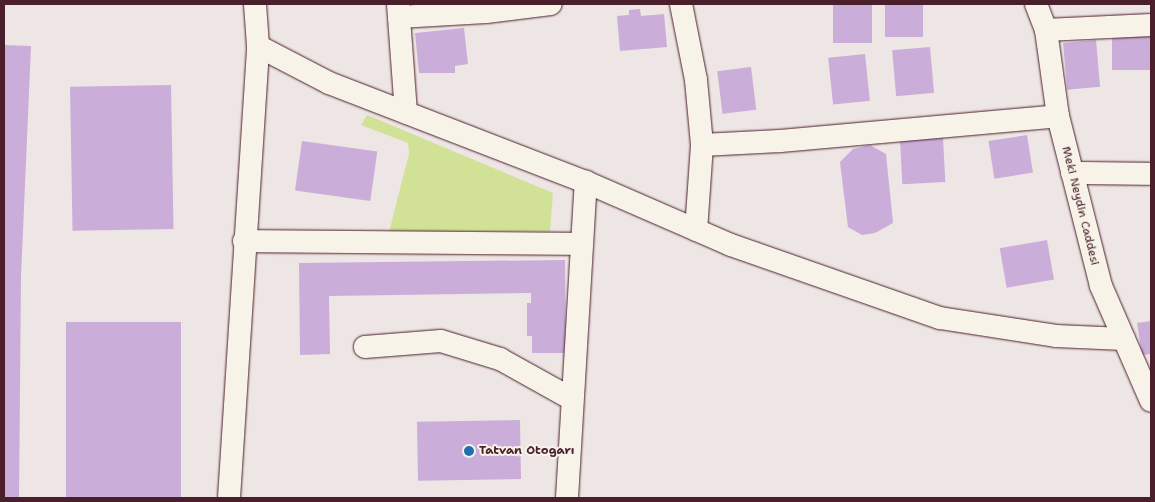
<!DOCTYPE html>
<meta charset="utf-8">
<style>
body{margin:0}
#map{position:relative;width:1155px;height:502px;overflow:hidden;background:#eee5e5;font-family:"Shantell Sans",sans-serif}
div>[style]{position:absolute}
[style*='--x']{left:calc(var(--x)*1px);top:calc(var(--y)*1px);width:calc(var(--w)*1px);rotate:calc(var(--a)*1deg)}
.green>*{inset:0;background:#d1e296}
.building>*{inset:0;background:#cbadd9;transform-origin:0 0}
.roads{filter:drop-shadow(0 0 1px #4a1f2b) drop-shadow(0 0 1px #4a1f2b)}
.minor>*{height:22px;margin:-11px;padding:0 11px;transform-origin:11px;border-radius:11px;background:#f7f3e8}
.dots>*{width:14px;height:14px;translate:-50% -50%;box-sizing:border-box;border:2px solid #f7f3e8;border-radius:50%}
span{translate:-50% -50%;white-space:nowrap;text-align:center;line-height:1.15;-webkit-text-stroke:4px #f7f3e8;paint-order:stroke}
.street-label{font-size:12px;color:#4a1f2b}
.poi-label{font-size:12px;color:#4a1f2b;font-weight:700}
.left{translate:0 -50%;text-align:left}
.frame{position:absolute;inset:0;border:5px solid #4a1f2b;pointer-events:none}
</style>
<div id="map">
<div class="green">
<i style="clip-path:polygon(367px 115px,553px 193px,550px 231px,389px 232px,409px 154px,408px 143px,361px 125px)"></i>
</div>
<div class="building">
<i style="left:833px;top:4px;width:39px;height:39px"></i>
<i style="left:885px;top:4px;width:38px;height:33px"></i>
<i style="clip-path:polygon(640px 9px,641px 16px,664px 14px,667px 47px,620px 51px,617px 16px,629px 15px,629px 10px)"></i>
<i style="clip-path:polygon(464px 28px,468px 64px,455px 66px,455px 73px,419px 73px,415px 33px)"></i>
<i style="left:1151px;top:34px;width:36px;height:39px;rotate:90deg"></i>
<i style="left:1096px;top:40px;width:47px;height:33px;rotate:85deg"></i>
<i style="clip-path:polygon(4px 45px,31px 46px,21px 277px,19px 498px,4px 498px)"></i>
<i style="left:930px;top:47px;width:46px;height:38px;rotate:85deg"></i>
<i style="left:865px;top:54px;width:47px;height:37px;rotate:84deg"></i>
<i style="left:751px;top:67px;width:43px;height:34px;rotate:83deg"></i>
<i style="left:171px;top:85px;width:144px;height:101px;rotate:89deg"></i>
<i style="left:1027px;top:135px;width:38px;height:39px;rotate:81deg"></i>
<i style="left:943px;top:138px;width:44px;height:43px;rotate:87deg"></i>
<i style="left:302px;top:141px;width:76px;height:50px;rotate:8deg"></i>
<i style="clip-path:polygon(870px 145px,886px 154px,893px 223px,875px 233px,862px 235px,848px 227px,840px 162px,853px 149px)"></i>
<i style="left:1047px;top:240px;width:40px;height:48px;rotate:80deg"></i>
<i style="clip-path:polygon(565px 260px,566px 353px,532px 353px,532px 336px,527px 336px,527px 303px,531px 303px,531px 293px,329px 296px,330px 354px,300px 355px,299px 263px)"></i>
<i style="clip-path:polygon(1151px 321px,1151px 354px,1142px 355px,1137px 323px)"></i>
<i style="left:66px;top:322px;width:115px;height:176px"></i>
<i style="left:520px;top:420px;width:59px;height:103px;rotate:89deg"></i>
</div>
<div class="roads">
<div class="minor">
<i style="--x:398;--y:4;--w:109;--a:85.8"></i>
<i style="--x:681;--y:4;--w:77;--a:78.8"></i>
<i style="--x:696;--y:80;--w:65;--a:84.7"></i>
<i style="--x:702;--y:145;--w:85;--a:94"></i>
<i style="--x:1036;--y:4;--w:28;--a:69"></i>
<i style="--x:1046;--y:30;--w:87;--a:82.1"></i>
<i style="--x:1058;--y:116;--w:175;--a:75.8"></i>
<i style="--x:1101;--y:286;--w:125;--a:66.5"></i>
<i style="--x:399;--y:17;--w:87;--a:-3.3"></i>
<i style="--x:486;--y:12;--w:65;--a:-7"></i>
<i style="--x:1046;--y:30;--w:105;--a:-2.7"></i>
<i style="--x:258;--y:46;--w:80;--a:27.5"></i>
<i style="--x:329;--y:83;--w:275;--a:21.1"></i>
<i style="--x:586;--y:182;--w:158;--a:23.5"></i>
<i style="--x:731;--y:245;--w:221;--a:19.3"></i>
<i style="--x:940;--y:318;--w:117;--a:8.8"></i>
<i style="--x:1056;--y:336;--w:68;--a:2.5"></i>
<i style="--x:702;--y:145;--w:78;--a:-2.9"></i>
<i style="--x:780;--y:141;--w:279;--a:-5.1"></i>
<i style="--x:1072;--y:173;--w:79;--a:0.7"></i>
<i style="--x:244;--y:241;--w:338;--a:0.5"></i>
<i style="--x:365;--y:347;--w:76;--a:-4.5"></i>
<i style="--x:441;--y:341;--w:62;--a:17"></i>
<i style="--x:500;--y:359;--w:82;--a:29.1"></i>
<i style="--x:229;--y:498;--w:453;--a:-86.3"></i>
<i style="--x:258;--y:46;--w:42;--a:-94.1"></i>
<i style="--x:567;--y:498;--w:317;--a:-86.6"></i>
</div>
</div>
<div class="dots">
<i style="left:469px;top:451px;background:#1f6fb2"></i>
</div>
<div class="street-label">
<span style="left:1080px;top:206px;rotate:76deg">Meki Neydin Caddesi</span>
</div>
<div class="poi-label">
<span class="left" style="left:479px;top:451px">Tatvan Otogarı</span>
</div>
<div class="frame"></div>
</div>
